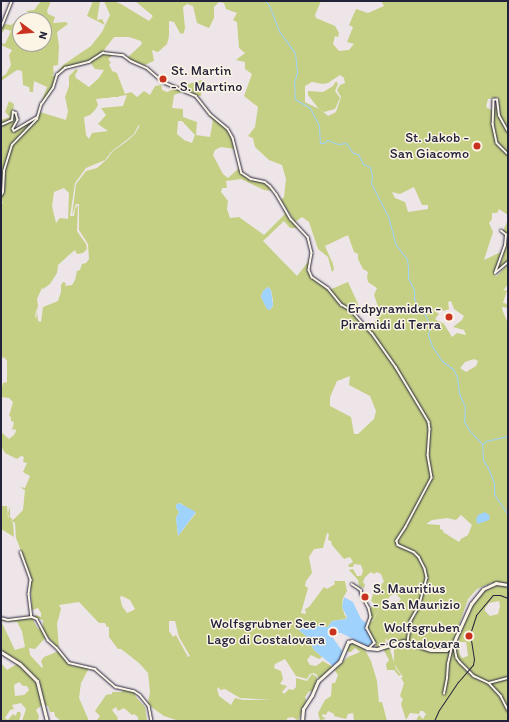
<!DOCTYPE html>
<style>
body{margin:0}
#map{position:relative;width:509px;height:722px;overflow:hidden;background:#eee5e8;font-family:Itim,sans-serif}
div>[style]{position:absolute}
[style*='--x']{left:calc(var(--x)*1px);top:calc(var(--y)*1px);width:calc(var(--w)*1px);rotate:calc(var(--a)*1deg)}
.green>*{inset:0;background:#c5d084}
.water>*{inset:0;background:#9fd2fd}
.stream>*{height:1px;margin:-0.5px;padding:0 0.5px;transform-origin:0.5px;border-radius:0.5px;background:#9fd2fd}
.roads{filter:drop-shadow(0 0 1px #22223b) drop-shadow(0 0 1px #22223b)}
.street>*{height:1.5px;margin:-0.75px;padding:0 0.75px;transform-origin:0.75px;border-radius:0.75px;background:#fcf5e5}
.secondary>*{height:3px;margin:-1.5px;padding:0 1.5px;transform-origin:1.5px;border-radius:1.5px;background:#fcf5e5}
.rail>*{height:1px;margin:-0.5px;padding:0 0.5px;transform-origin:0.5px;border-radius:0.5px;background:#22223b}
.dots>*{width:11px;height:11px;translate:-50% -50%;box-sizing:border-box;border:2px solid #fcf5e5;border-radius:50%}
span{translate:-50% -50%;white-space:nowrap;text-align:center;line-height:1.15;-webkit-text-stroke:3px #fcf5e5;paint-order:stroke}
.poi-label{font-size:14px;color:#22223b}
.left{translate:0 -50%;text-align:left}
.right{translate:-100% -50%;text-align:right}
.frame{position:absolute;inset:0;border:2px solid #22223b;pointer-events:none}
.north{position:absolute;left:12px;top:12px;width:40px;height:40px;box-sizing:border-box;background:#fcf5e5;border:1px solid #a5a1a1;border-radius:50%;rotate:106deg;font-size:11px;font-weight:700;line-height:16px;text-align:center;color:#22223b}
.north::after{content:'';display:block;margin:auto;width:14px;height:18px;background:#c8321e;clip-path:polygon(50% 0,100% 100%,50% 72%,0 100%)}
</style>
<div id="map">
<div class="green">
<i style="clip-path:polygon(41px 1px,51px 1px,47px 11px,48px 14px,55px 17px,53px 23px,66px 22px,68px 24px,57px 32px,59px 46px,58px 65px,53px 66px,54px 74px,52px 75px,56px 77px,52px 89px,41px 103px,47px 87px,34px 81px,33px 92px,30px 92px,29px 87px,23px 85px,22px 71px,17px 70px,1px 81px,1px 77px,6px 74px,11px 65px,9px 55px,12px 50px,1px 45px,1px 43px,5px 44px,11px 31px,5px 29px,1px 34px,1px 29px,5px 24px,11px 25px,19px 19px,20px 44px,44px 44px,44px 20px,36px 20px,37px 18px,26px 11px,34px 10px)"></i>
<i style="clip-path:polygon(93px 1px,100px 1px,97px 20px,102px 19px,105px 25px,87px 16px)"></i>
<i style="clip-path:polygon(evenodd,104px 1px,114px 1px,121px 4px,149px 21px,153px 16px,135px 1px,321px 1px,315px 15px,316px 18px,335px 26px,339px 33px,338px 37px,335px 36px,333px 44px,339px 51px,349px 50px,354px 44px,347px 42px,353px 27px,349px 25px,356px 9px,368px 13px,384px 6px,381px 1px,508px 1px,508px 154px,496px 143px,508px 155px,508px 261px,496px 272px,502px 260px,507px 238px,503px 231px,507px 222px,508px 215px,499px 209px,497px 213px,492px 213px,492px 219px,489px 223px,493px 232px,484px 260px,503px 251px,500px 261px,494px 271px,494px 275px,497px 276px,508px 264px,508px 284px,503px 291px,507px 290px,503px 303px,508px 304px,508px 308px,502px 307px,502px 309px,508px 324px,508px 584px,491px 583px,477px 589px,468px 599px,452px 645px,460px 648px,459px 652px,462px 658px,468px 656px,466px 642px,460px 642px,456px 636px,471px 604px,479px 593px,487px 586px,502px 585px,508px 586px,508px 598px,501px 595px,508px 599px,508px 721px,416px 721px,419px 715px,423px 719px,426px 714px,423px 711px,420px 711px,419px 714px,410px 713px,406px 720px,401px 704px,403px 699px,400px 696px,404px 683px,401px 678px,403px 677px,394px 664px,394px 650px,386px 638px,385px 645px,376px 648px,375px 642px,367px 627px,368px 623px,373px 621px,381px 605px,387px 607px,386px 601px,382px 603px,373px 620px,369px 622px,371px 615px,370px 608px,372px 607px,374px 603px,371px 601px,373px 594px,379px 595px,380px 585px,384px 582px,381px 574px,377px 572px,374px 574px,371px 572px,365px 577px,363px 582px,365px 585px,364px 588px,359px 586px,358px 580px,349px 570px,353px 569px,357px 576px,361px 576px,363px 571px,361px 565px,354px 564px,353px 567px,349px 567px,348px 565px,353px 562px,350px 557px,344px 559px,332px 545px,331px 541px,328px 540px,329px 534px,327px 533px,323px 548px,314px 549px,309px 557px,312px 573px,306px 581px,305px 586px,308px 588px,301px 613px,306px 614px,305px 609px,309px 607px,324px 587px,327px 589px,335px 584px,334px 581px,345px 581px,347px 591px,343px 598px,342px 607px,345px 616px,347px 617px,345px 619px,332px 621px,328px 627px,318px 626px,304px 622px,298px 629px,308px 638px,314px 650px,322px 657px,319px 659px,311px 655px,307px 660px,310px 665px,316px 666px,323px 661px,333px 667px,319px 679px,317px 675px,314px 673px,310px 674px,307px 679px,296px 676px,285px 659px,275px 664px,274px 668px,281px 671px,283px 679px,280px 684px,287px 686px,282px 692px,284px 694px,289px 689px,293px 690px,296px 687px,296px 678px,307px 681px,312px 674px,317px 677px,317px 681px,313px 692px,309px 691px,305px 697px,306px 700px,298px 721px,293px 717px,287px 718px,287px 721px,179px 721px,164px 716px,150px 706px,148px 702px,150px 692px,148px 673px,139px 663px,121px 649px,118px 649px,109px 637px,109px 627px,107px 627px,105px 623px,99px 623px,79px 602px,59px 605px,61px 609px,57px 624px,59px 649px,47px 636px,35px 649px,29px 648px,30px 655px,42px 668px,43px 667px,41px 661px,44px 657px,59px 651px,72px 666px,89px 668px,81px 683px,79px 698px,89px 721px,61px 721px,55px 716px,54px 712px,50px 712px,48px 706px,44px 705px,39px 680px,20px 663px,1px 650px,1px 619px,10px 621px,34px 618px,36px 619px,33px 620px,38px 629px,43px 627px,43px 620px,33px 617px,36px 615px,41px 617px,41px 613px,38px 608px,32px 610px,30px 574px,16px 538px,15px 523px,9px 519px,8px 513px,10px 506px,10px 517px,13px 520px,23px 510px,25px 490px,20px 487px,25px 488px,30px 476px,23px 472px,27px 463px,23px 462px,24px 457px,21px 456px,17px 459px,5px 453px,1px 446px,1px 432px,9px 439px,14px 435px,16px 431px,15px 429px,12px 430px,14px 422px,11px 421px,11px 417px,9px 416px,13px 402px,9px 398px,1px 397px,2px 387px,3px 383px,7px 382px,7px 361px,5px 358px,1px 357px,1px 207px,3px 202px,1px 201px,1px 126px,12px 119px,13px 113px,17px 119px,16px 124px,12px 130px,14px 132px,36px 119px,40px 112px,66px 120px,68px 111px,65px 97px,69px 86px,69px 76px,76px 69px,78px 70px,75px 75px,76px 78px,89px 87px,99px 78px,104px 70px,95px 69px,91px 63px,78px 65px,93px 61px,103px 53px,113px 55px,108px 59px,111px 63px,109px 64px,112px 71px,117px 73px,125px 94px,131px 92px,137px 97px,144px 91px,150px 95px,155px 86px,161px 85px,162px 90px,167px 92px,177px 88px,185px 91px,174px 95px,172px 108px,183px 109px,183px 117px,197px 122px,196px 135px,210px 137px,213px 120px,208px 115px,209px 113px,228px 129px,233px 138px,235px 149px,221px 147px,215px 150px,213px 155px,223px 174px,228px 178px,239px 168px,243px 175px,253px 180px,265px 183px,272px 191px,264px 190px,241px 179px,226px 181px,227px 188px,222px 188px,221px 192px,228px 201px,227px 209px,230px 218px,239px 217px,264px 235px,285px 214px,281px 203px,290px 220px,300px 228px,290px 228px,284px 221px,263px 241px,297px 276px,311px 258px,309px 269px,313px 279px,327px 289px,341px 306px,351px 310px,371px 332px,365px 324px,373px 325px,380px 312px,374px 295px,377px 288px,368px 282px,367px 277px,368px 272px,363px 269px,358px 259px,358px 254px,354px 252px,348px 235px,325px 246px,333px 264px,334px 270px,332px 272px,328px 257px,318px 249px,309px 222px,302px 217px,295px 222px,281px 200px,284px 197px,286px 179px,282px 165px,269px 160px,255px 147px,253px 138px,248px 136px,255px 127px,258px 107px,244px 96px,252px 74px,245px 69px,245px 62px,236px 60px,245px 53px,239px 48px,237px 22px,233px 20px,237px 13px,226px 9px,224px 3px,219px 2px,214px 7px,214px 18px,209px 28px,197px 23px,193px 6px,187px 4px,183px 7px,185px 29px,183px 34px,180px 33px,174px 22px,169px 21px,169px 36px,167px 44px,158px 52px,152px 50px,154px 61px,144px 65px,131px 60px,127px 58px,142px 44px,141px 41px,129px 37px,114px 37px,104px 50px,105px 52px,94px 59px,66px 67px,57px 73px,63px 65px,91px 46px,102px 32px,110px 15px,104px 1px,340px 75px,344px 78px,345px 83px,340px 85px,337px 90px,341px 97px,336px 112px,328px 116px,320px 109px,324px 112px,335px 109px,340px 98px,335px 91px,338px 84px,336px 81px,333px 86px,323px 92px,308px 91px,308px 95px,319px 109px,305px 102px,305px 86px,312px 82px,323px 84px,328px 83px,340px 75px,104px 1px,127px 95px,123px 106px,101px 108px,106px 115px,98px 124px,108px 131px,92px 133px,89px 139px,86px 135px,84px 117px,90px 115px,95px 110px,98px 105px,96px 99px,127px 95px,104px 1px,498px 97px,500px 116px,505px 124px,506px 129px,499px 116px,497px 106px,491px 110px,486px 107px,488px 99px,498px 97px,104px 1px,178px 121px,182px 121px,195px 135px,192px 143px,184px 140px,177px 134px,178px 121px,104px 1px,140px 125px,135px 134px,127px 141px,112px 152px,108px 158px,97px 168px,86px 171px,76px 184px,72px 216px,76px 204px,79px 204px,79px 230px,88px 244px,89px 259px,86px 263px,82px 264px,80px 270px,77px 271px,75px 280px,72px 285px,65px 286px,66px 283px,63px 282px,61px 285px,61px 292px,58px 301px,43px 307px,41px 322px,38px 321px,37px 311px,36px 319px,35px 315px,38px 306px,37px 299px,42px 288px,43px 289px,50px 284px,57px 273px,58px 265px,69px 255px,75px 250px,77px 254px,83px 253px,87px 249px,86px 244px,77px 231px,78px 205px,75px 209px,74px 216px,70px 216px,75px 183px,86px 168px,105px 160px,111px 152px,134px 134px,138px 126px,140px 125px,104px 1px,414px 187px,422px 205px,428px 205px,428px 209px,408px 212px,405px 202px,395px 198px,392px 192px,400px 194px,414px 187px,104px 1px,64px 188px,69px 193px,68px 219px,60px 218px,56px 223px,52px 206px,54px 192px,64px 188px,104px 1px,268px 287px,271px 290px,273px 301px,273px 306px,270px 310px,267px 309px,261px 297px,263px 291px,268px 287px,104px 1px,451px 301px,454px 309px,464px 316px,462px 320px,453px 327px,464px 330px,466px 335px,457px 333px,452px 337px,444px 324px,435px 319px,439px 314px,433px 310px,437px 307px,444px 311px,449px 309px,448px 302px,451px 301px,104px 1px,474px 359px,478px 361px,476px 366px,466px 372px,460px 368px,465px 362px,474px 359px,104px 1px,350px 376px,349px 385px,370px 396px,376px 411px,374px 419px,358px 434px,354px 434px,351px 417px,330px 406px,330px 397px,337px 381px,350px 376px,104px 1px,180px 503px,196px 513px,178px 536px,176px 518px,179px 512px,176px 508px,176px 505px,180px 503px,104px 1px,418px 504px,407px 527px,397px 542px,398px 545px,417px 555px,422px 561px,427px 572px,427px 584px,415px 617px,413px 616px,419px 607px,426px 584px,425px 569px,418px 556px,398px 546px,396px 541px,418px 504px,104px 1px,461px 515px,472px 525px,468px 535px,461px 539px,459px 542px,443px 532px,443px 530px,440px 529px,440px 525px,426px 524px,432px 520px,447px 518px,456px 520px,461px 515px,104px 1px,396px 594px,401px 599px,394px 608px,390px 609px,388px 607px,388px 599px,391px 595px,396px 594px,104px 1px,122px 596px,130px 600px,135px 609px,132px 611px,127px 613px,122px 606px,120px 597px,122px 596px,104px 1px,499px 601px,500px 606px,498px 614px,490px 616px,485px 611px,485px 608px,489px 603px,499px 601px,104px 1px,1px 621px,17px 622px,22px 631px,25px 647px,15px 650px,1px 621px,104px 1px,169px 621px,175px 621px,179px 637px,190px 656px,188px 657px,176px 635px,173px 637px,169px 631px,169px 621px,104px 1px,219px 687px,220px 690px,225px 689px,240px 698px,271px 700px,243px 700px,235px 698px,231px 705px,219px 696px,217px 689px,219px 687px)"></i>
<i style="clip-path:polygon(202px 80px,201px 96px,196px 96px,179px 87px)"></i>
<i style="clip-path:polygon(9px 101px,14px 104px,12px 118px,1px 125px,1px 120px,10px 117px,5px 112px)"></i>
<i style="clip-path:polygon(348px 282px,358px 304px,355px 313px,342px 305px,329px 290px)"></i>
<i style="clip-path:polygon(1px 506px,7px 506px,8px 517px,13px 523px,14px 537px,1px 529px)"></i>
<i style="clip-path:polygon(352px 643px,360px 645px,365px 650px,371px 661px,377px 681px,379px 702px,382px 702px,387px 721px,354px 721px,353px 713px,348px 714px,346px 719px,334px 716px,334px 714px,328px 711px,326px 715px,323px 714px,322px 716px,326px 719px,320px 720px,318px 713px,325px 700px,331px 696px,332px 683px,335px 683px,338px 675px,334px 669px,348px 657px,360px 652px,355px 648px,351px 652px,345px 651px,347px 646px)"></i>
<i style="clip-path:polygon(389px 646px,396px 669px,401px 675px,399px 676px,394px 670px,387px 670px,386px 664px,389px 660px,383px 649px)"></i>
<i style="clip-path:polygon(evenodd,1px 663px,7px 670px,17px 664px,36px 681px,42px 705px,36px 710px,39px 716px,38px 721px,22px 721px,26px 709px,21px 703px,12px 705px,14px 709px,10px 710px,5px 718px,8px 720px,13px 714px,16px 716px,17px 712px,20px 712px,21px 714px,19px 721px,1px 721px,1px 663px,19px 682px,23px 686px,27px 686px,29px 690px,24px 695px,15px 696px,14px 685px,19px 682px)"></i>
<i style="clip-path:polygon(123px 689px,135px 693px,135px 696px,145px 707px,147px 721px,138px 721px,138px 717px,134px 714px,132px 715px,124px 708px,118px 711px,116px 707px,112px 710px,118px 718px,117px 721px,96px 721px,100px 716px,95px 711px,106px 695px,112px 694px,112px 692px,122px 692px)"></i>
</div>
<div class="water">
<i style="clip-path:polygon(268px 287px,271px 290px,273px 305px,270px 310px,267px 309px,261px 297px,263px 291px)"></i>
<i style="clip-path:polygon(179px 503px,196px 512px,178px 536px,176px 518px,179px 512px,176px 508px,176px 505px)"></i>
<i style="clip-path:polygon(485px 512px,490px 516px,489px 520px,478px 524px,476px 520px,478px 515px)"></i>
<i style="clip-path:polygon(344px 597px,353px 602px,361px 619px,366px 623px,366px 631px,374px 642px,367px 646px,341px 633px,336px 633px,333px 638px,343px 652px,339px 660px,333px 666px,314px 650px,308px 638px,298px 629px,304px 622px,318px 626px,328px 627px,332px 621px,346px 619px,347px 617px,342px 607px)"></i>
</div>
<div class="stream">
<i style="--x:265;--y:1;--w:6;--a:45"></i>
<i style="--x:269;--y:5;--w:28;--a:69"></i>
<i style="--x:279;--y:31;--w:27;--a:54"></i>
<i style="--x:295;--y:53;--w:20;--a:84"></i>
<i style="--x:297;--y:73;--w:9;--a:108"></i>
<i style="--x:294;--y:82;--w:17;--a:87"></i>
<i style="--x:295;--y:99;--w:17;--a:31"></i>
<i style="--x:310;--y:108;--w:20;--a:63"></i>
<i style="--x:319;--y:126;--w:17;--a:87"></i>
<i style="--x:320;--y:143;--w:4;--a:0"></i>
<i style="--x:324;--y:143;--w:4;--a:-45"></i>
<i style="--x:327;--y:140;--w:12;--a:20"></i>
<i style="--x:338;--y:144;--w:8;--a:-7"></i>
<i style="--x:346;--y:143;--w:12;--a:55"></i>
<i style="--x:353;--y:153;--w:5;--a:11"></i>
<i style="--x:358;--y:154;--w:11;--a:63"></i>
<i style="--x:363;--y:164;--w:8;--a:23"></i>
<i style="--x:370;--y:167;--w:9;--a:77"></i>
<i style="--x:372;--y:176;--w:7;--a:98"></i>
<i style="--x:371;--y:183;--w:37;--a:63"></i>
<i style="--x:388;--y:216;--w:30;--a:75"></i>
<i style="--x:396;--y:245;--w:18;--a:52"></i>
<i style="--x:407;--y:259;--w:8;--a:83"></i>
<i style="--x:408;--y:267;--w:11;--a:90"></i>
<i style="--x:408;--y:278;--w:13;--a:63"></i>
<i style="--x:414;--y:290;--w:8;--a:90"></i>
<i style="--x:414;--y:298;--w:8;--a:67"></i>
<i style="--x:417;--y:305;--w:14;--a:51"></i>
<i style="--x:426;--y:316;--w:12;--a:70"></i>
<i style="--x:430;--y:327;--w:8;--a:104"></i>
<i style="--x:428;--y:335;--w:12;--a:70"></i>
<i style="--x:432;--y:346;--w:18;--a:56"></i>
<i style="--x:442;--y:361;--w:14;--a:36"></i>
<i style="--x:453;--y:369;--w:9;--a:63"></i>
<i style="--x:457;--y:377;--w:16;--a:83"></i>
<i style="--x:459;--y:393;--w:15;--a:67"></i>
<i style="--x:465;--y:407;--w:14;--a:94"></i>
<i style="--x:464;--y:421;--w:10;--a:61"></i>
<i style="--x:469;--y:430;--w:19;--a:47"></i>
<i style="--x:482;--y:444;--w:16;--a:86"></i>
<i style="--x:483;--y:460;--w:9;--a:58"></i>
<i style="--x:488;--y:468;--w:16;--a:68"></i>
<i style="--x:494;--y:483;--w:11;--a:90"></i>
<i style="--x:494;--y:494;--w:25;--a:56"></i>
<i style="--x:483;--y:444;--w:4;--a:-45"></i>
<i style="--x:486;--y:441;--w:23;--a:-13"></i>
</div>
<div class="roads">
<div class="street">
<i style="--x:1;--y:28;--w:29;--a:-68"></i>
<i style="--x:1;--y:125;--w:12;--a:-24"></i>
<i style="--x:12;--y:120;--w:8;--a:-83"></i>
<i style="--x:13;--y:112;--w:3;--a:18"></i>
<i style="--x:16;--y:113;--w:7;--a:74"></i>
<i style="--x:18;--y:120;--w:10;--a:119"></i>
<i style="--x:13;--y:129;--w:2;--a:63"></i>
<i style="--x:14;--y:131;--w:26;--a:-31"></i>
<i style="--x:508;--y:132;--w:18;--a:-119"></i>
<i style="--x:499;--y:116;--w:16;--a:-97"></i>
<i style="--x:497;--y:100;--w:3;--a:180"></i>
<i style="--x:494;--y:100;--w:24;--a:92"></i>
<i style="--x:493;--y:124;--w:19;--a:78"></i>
<i style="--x:497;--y:143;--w:16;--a:45"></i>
<i style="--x:1;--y:196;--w:4;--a:-63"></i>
<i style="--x:3;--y:192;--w:21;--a:-87"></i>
<i style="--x:4;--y:171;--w:27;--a:-73"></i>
<i style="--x:12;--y:145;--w:36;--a:-46"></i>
<i style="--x:37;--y:119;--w:15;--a:-74"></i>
<i style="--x:41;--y:105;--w:21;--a:-55"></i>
<i style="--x:53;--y:88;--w:14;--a:-73"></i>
<i style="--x:57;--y:75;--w:11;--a:-41"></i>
<i style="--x:65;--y:68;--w:25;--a:-14"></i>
<i style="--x:89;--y:62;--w:17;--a:-33"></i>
<i style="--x:103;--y:53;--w:20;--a:6"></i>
<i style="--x:123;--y:55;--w:10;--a:37"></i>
<i style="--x:131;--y:61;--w:17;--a:24"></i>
<i style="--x:147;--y:68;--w:21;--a:41"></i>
<i style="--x:163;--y:82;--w:36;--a:23"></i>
<i style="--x:196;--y:96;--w:23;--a:52"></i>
<i style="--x:210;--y:114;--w:23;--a:40"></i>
<i style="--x:228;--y:129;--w:10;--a:61"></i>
<i style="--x:233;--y:138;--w:36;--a:76"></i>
<i style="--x:242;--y:173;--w:11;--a:34"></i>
<i style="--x:251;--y:179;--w:14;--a:12"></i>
<i style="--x:265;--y:182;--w:6;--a:39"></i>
<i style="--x:270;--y:186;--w:11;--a:52"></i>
<i style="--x:277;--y:195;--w:28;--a:60"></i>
<i style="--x:291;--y:219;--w:25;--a:47"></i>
<i style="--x:308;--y:237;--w:16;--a:76"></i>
<i style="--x:312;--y:253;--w:17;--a:100"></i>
<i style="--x:309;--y:270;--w:8;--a:67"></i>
<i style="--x:312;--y:277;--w:19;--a:35"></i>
<i style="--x:328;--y:288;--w:22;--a:51"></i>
<i style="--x:342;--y:305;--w:10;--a:29"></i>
<i style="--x:351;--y:310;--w:31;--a:48"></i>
<i style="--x:372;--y:333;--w:42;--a:54.8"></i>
<i style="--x:396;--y:367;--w:64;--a:59"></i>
<i style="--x:429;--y:422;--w:7;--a:82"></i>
<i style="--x:430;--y:429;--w:26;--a:94"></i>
<i style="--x:428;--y:455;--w:23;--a:80"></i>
<i style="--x:432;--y:478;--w:55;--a:118"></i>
<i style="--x:406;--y:527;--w:17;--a:123"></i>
<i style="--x:397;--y:541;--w:4;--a:76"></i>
<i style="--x:398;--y:545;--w:17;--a:24"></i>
<i style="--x:414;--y:552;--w:7;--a:45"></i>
<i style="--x:419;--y:557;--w:13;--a:63"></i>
<i style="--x:425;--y:569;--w:9;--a:77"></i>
<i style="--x:427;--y:578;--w:30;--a:105"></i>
<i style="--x:419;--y:607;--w:16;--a:120"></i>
<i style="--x:411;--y:621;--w:21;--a:98"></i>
<i style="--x:495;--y:273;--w:29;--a:-70"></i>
<i style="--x:505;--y:246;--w:11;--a:-85"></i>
<i style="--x:506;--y:235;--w:6;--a:-141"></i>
<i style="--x:495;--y:273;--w:17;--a:-40"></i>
<i style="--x:21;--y:552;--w:30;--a:70"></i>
<i style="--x:31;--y:580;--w:14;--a:98"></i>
<i style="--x:29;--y:594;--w:23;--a:83"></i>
<i style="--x:352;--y:584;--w:11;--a:34"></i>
<i style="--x:361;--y:590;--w:5;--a:79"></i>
<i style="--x:362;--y:595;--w:15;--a:62"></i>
<i style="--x:369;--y:608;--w:9;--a:77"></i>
<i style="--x:371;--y:617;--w:12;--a:110"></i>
<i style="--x:367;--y:628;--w:17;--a:62"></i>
<i style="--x:375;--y:643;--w:7;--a:135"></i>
<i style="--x:1;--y:618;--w:7;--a:16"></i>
<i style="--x:8;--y:620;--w:24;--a:-7"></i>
<i style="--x:32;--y:617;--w:5;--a:22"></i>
<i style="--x:37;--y:619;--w:24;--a:62"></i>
<i style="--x:48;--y:640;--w:12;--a:42"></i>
<i style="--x:57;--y:648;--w:19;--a:51"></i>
<i style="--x:69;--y:663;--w:27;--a:13"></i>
<i style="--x:95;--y:669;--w:28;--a:41"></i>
<i style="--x:116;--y:687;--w:18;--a:13"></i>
<i style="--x:134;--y:691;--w:7;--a:34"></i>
<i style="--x:140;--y:695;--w:14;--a:51"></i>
<i style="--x:149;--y:706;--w:15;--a:79"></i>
<i style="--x:489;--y:683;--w:18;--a:47"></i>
<i style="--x:501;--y:696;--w:16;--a:63"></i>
<i style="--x:444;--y:694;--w:16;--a:-79"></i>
<i style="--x:447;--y:678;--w:14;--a:-86"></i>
<i style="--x:448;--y:664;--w:18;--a:-77"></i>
<i style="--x:452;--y:646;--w:4;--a:34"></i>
<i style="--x:455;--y:648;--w:10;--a:79"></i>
<i style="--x:457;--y:658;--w:5;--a:53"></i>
<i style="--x:460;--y:662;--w:20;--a:45"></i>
<i style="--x:474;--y:676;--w:17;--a:25"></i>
<i style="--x:489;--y:683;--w:20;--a:-15"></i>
</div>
<div class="secondary">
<i style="--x:1;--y:652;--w:22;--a:32"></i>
<i style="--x:20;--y:664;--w:24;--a:45"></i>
<i style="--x:37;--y:681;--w:41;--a:76"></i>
<i style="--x:302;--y:721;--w:12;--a:-85"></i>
<i style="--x:303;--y:709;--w:17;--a:-57"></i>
<i style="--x:312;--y:695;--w:15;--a:-67"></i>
<i style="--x:318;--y:681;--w:30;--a:-42"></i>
<i style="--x:340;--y:661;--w:21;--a:-67"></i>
<i style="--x:348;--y:642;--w:4;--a:-14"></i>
<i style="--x:352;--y:641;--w:17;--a:25"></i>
<i style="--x:367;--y:648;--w:10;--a:6"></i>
<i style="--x:377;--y:649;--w:27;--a:-17"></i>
<i style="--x:403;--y:641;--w:29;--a:18"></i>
<i style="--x:431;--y:650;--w:15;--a:0"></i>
<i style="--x:446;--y:650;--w:7;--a:-34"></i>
<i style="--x:452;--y:646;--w:46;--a:-65.7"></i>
<i style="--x:471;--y:604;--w:19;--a:-51"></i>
<i style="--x:483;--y:589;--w:14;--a:-25"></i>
<i style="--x:496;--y:583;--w:12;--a:9"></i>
</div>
</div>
<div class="rail">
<i style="--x:434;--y:721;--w:12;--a:-66"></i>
<i style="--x:439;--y:710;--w:34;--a:-56"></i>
<i style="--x:458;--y:682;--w:23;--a:-49"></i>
<i style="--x:473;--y:665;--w:6;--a:-81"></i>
<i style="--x:474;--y:659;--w:25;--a:-99"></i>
<i style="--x:470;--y:634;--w:20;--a:-72"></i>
<i style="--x:476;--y:615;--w:26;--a:-50"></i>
<i style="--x:493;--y:595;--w:7;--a:0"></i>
<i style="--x:500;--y:595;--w:9;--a:21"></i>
</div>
<div class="dots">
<i style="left:163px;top:79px;background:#c8321e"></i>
<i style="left:477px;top:146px;background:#c8321e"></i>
<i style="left:449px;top:317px;background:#c8321e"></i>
<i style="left:365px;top:597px;background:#c8321e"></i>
<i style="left:333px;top:632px;background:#c8321e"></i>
<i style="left:469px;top:636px;background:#c8321e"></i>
</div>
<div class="poi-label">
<span class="left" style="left:171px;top:79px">St. Martin<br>- S. Martino</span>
<span class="right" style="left:469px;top:146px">St. Jakob -<br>San Giacomo</span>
<span class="right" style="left:441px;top:317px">Erdpyramiden -<br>Piramidi di Terra</span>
<span class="left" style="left:373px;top:597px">S. Mauritius<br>- San Maurizio</span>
<span class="right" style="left:325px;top:632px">Wolfsgrubner See -<br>Lago di Costalovara</span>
<span class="right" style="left:460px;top:636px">Wolfsgruben<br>- Costalovara</span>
</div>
<div class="frame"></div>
<div class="north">N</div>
</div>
